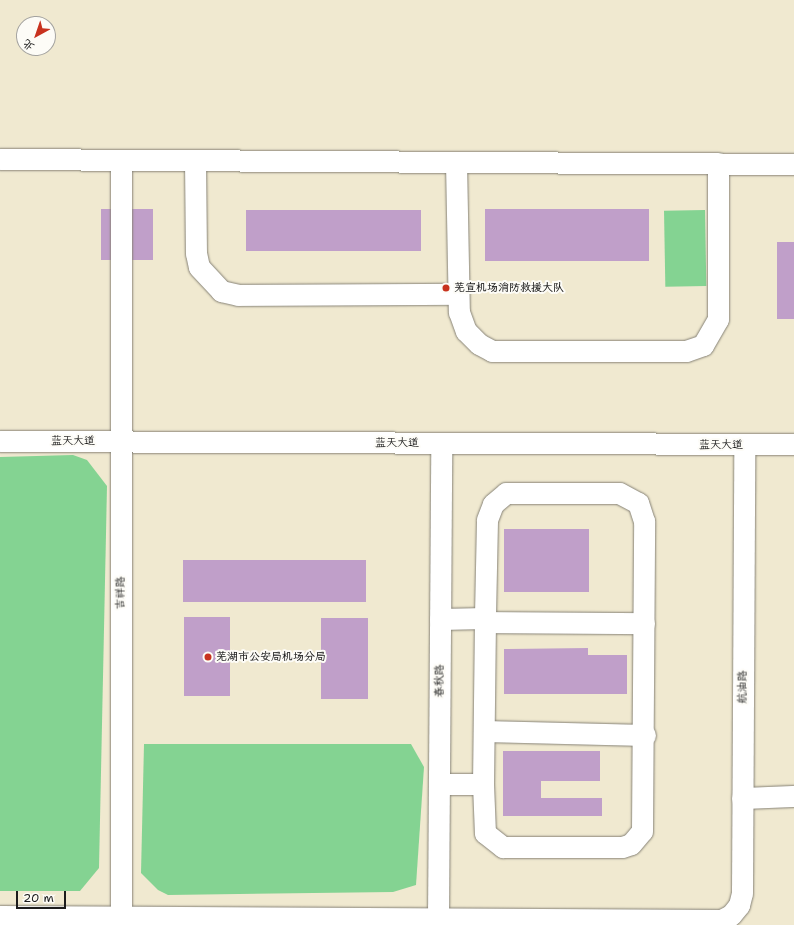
<!DOCTYPE html>
<meta charset="utf-8">
<style>
body{margin:0}
#map{position:relative;width:794px;height:925px;overflow:hidden;background:#f0e9d0;font-family:"Shantell Sans","LXGW WenKai TC",sans-serif}
div>[style]{position:absolute}
[style*='--x']{left:calc(var(--x)*1px);top:calc(var(--y)*1px);width:calc(var(--w)*1px);rotate:calc(var(--a)*1deg)}
.green>*{inset:0;background:#84d392;transform-origin:0 0}
.building>*{inset:0;background:#c09fc9;transform-origin:0 0}
.roads{filter:drop-shadow(0 0 1px #868276) drop-shadow(0 0 1px #868276)}
.minor>*{height:21px;margin:-10.5px;padding:0 10.5px;transform-origin:10.5px;border-radius:10.5px;background:#fff}
.dots>*{width:11px;height:11px;translate:-50% -50%;box-sizing:border-box;border:2px solid #fdfcf7;border-radius:50%}
span{translate:-50% -50%;white-space:nowrap;text-align:center;line-height:1.15;-webkit-text-stroke:4px #fdfcf7;paint-order:stroke}
.poi-label{font-size:11px;color:#1c1c1c;font-weight:700}
.left{translate:0 -50%;text-align:left}
.street-label{font-size:11px;color:#1c1c1c}
.north{position:absolute;left:16px;top:16px;width:40px;height:40px;box-sizing:border-box;background:#fdfcf7;border:1px solid #a3a29f;border-radius:50%;rotate:220deg;font-size:11px;font-weight:700;line-height:16px;text-align:center;color:#1c1c1c}
.north::after{content:'';display:block;margin:auto;width:14px;height:18px;background:#c8321e;clip-path:polygon(50% 0,100% 100%,50% 72%,0 100%)}
.scale{position:absolute;left:16px;top:891px;width:50px;height:18px;box-sizing:border-box;border:2px solid #1c1c1c;border-top:0;padding-left:5px;font-size:12px;line-height:14px;white-space:nowrap;color:#1c1c1c;-webkit-text-stroke:3px #fdfcf7;paint-order:stroke}
</style>
<div id="map">
<div class="green">
<i style="left:705px;top:210px;width:76px;height:41px;rotate:89deg"></i>
<i style="clip-path:polygon(73px 455px,87px 460px,107px 486px,99px 868px,80px 891px,0 891px,0 457px)"></i>
<i style="clip-path:polygon(144px 744px,411px 744px,424px 767px,416px 885px,393px 892px,168px 895px,158px 890px,141px 873px)"></i>
</div>
<div class="building">
<i style="left:101px;top:209px;width:52px;height:51px"></i>
<i style="left:649px;top:209px;width:52px;height:164px;rotate:90deg"></i>
<i style="left:246px;top:210px;width:175px;height:41px"></i>
<i style="left:777px;top:242px;width:17px;height:77px"></i>
<i style="left:504px;top:529px;width:85px;height:63px"></i>
<i style="left:366px;top:560px;width:42px;height:183px;rotate:90deg"></i>
<i style="left:184px;top:617px;width:46px;height:79px"></i>
<i style="left:321px;top:618px;width:47px;height:81px"></i>
<i style="clip-path:polygon(588px 648px,588px 655px,627px 655px,627px 694px,504px 694px,504px 649px)"></i>
<i style="clip-path:polygon(503px 751px,600px 751px,600px 781px,541px 781px,541px 798px,602px 798px,602px 816px,503px 816px)"></i>
</div>
<div class="roads">
<div class="minor">
<i style="--x:0;--y:159;--w:794;--a:0.36"></i>
<i style="--x:195;--y:160;--w:93;--a:89.4"></i>
<i style="--x:196;--y:253;--w:14;--a:78"></i>
<i style="--x:199;--y:267;--w:33;--a:47"></i>
<i style="--x:221;--y:291;--w:17;--a:13"></i>
<i style="--x:238;--y:295;--w:220;--a:-0.3"></i>
<i style="--x:456;--y:162;--w:150;--a:88.9"></i>
<i style="--x:459;--y:312;--w:20;--a:70"></i>
<i style="--x:466;--y:331;--w:18;--a:45"></i>
<i style="--x:479;--y:344;--w:15;--a:28"></i>
<i style="--x:492;--y:351;--w:194;--a:0"></i>
<i style="--x:686;--y:351;--w:18;--a:-19"></i>
<i style="--x:703;--y:345;--w:30;--a:-60"></i>
<i style="--x:718;--y:319;--w:156;--a:-90"></i>
<i style="--x:0;--y:441;--w:794;--a:0.22"></i>
<i style="--x:485;--y:622;--w:159;--a:0.4"></i>
<i style="--x:484;--y:731;--w:161;--a:1.4"></i>
<i style="--x:439;--y:784;--w:44;--a:0"></i>
<i style="--x:483;--y:784;--w:49;--a:87.7"></i>
<i style="--x:485;--y:833;--w:23;--a:38"></i>
<i style="--x:503;--y:847;--w:119;--a:0"></i>
<i style="--x:622;--y:847;--w:9;--a:-18"></i>
<i style="--x:631;--y:844;--w:17;--a:-50"></i>
<i style="--x:642;--y:831;--w:310;--a:-89.6"></i>
<i style="--x:644;--y:521;--w:19;--a:-108"></i>
<i style="--x:638;--y:503;--w:21;--a:-152"></i>
<i style="--x:619;--y:493;--w:113;--a:180"></i>
<i style="--x:506;--y:493;--w:17;--a:140"></i>
<i style="--x:493;--y:504;--w:17;--a:111"></i>
<i style="--x:487;--y:520;--w:98;--a:91.2"></i>
<i style="--x:485;--y:618;--w:45;--a:178.7"></i>
<i style="--x:483;--y:784;--w:166;--a:-89.3"></i>
<i style="--x:742;--y:798;--w:52;--a:-2.2"></i>
<i style="--x:0;--y:916;--w:721;--a:0.32"></i>
<i style="--x:721;--y:920;--w:11;--a:-27"></i>
<i style="--x:731;--y:915;--w:13;--a:-51"></i>
<i style="--x:739;--y:905;--w:12;--a:-76"></i>
<i style="--x:742;--y:893;--w:448;--a:-89.7"></i>
<i style="--x:438;--y:918;--w:475;--a:-89.6"></i>
<i style="--x:121;--y:925;--w:765;--a:-90"></i>
</div>
</div>
<div class="dots">
<i style="left:446px;top:288px;background:#c8321e"></i>
<i style="left:208px;top:657px;background:#c8321e"></i>
</div>
<div class="poi-label">
<span class="left" style="left:454px;top:288px">芜宣机场消防救援大队</span>
<span class="left" style="left:216px;top:657px">芜湖市公安局机场分局</span>
</div>
<div class="street-label">
<span style="left:73px;top:441px">蓝天大道</span>
<span style="left:397px;top:443px">蓝天大道</span>
<span style="left:721px;top:445px">蓝天大道</span>
<span style="left:121px;top:593px;rotate:-90deg">吉祥路</span>
<span style="left:440px;top:681px;rotate:-90deg">春秋路</span>
<span style="left:743px;top:687px;rotate:-90deg">航油路</span>
</div>
<div class="north">北</div>
<div class="scale">20 m</div>
</div>
